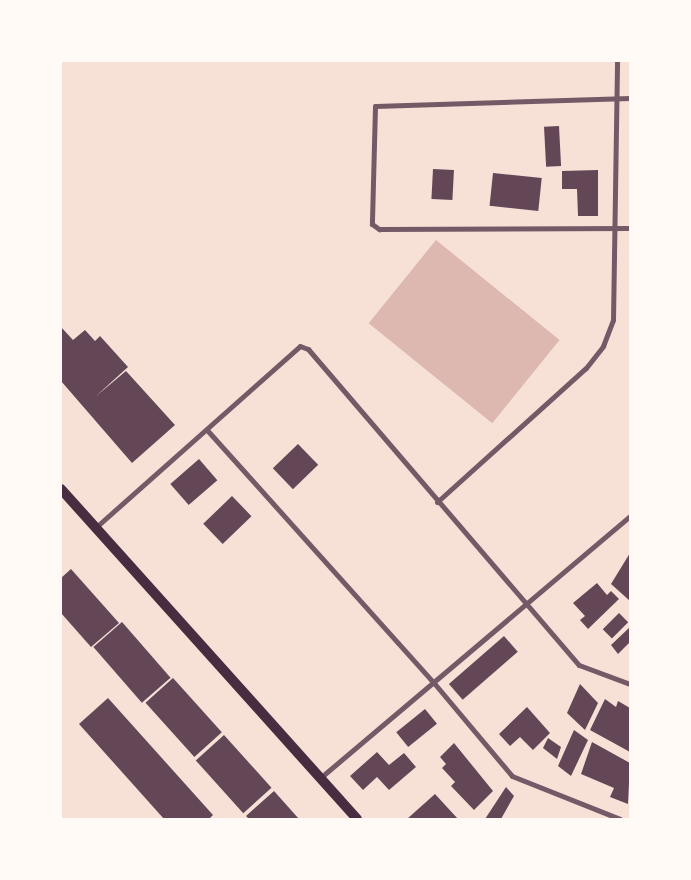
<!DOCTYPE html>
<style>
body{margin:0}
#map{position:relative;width:691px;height:880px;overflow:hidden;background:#f7e1d7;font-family:"Noto Sans",sans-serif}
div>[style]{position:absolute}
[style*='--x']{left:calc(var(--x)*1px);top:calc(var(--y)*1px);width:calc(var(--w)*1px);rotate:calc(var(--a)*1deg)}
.water>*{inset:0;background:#dcb8b0;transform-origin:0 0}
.building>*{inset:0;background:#644757;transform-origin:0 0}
.minor>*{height:5px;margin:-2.5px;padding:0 2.5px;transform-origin:2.5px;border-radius:2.5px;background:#755966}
.secondary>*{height:10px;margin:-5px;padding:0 5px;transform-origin:5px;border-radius:5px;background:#4a2c40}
span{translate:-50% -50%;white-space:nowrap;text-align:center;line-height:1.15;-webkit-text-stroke:5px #fffaf5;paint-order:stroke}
.frame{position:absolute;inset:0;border:62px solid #fffaf5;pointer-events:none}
</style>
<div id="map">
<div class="water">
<i style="left:436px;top:240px;width:159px;height:107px;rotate:39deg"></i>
</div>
<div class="building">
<i style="left:559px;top:126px;width:40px;height:15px;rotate:87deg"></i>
<i style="left:433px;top:169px;width:21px;height:30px;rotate:3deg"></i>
<i style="clip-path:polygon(598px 170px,598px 216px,578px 216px,577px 189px,562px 189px,562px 171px)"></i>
<i style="left:493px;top:173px;width:49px;height:33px;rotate:6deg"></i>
<i style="clip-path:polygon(61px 327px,73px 340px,85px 330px,95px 341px,100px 336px,128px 367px,95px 397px,126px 371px,175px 425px,132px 463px,61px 381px)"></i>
<i style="left:298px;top:444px;width:29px;height:35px;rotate:46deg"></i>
<i style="left:199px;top:459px;width:28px;height:38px;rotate:49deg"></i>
<i style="left:232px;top:496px;width:28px;height:40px;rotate:46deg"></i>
<i style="clip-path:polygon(630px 553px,630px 601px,611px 584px)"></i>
<i style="clip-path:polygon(71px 569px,119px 623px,91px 647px,61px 613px,61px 578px)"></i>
<i style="clip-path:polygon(597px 583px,607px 595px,611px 591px,619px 599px,588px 629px,580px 620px,585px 616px,573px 603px)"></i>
<i style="left:619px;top:613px;width:13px;height:23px;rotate:45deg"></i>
<i style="left:122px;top:622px;width:74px;height:38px;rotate:49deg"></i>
<i style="clip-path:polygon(630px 627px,630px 642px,618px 654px,611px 645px)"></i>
<i style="left:504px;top:636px;width:21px;height:73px;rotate:49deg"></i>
<i style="left:173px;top:678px;width:73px;height:37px;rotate:48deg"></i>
<i style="clip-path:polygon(580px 684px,598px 703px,585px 730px,567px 713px)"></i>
<i style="clip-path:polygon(108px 698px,213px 815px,209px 819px,164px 819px,79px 724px)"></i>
<i style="clip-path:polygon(605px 699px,616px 707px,618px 701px,630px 708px,630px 752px,590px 730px)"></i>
<i style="clip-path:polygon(527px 707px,550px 733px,533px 750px,520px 737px,510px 746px,499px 734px)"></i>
<i style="left:425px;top:709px;width:19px;height:37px;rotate:51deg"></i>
<i style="clip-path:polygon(574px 730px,588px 740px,571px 776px,558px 766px)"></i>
<i style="left:224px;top:735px;width:71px;height:38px;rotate:48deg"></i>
<i style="clip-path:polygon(548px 738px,561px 747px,557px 759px,543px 748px)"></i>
<i style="clip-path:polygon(592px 742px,630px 763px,628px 804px,610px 797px,614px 788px,581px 774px)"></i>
<i style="clip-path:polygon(454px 743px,493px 791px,474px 810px,451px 786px,455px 782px,442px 768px,446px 764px,440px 757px)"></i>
<i style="clip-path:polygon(377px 752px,389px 765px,404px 753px,416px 767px,389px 790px,377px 777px,363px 790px,350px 776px)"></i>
<i style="clip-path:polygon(506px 787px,514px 796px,501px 819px,485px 819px)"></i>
<i style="clip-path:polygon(274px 791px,299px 819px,249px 819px,246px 816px)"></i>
<i style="clip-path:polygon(435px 794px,458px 819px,407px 819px)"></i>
</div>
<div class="minor">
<i style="--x:630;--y:98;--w:255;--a:178.2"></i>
<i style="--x:375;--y:106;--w:118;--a:91.5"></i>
<i style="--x:372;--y:224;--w:9;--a:36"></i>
<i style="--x:379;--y:229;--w:251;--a:-0.2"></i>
<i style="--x:207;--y:430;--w:340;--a:48.1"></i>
<i style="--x:434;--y:683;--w:121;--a:50"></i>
<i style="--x:512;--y:776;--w:116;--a:21.7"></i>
<i style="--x:437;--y:502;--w:200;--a:-42"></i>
<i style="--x:586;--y:368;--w:28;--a:-52"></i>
<i style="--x:603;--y:346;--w:28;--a:-69"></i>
<i style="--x:613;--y:320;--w:259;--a:-89.1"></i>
<i style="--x:95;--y:528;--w:274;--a:-41.6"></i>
<i style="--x:300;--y:346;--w:9;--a:21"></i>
<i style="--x:308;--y:349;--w:416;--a:49.4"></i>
<i style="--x:579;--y:665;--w:54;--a:20.4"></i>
<i style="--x:320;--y:778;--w:406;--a:-40.2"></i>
</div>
<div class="secondary">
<i style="--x:61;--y:489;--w:443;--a:48.1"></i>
</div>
<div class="frame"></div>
</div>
